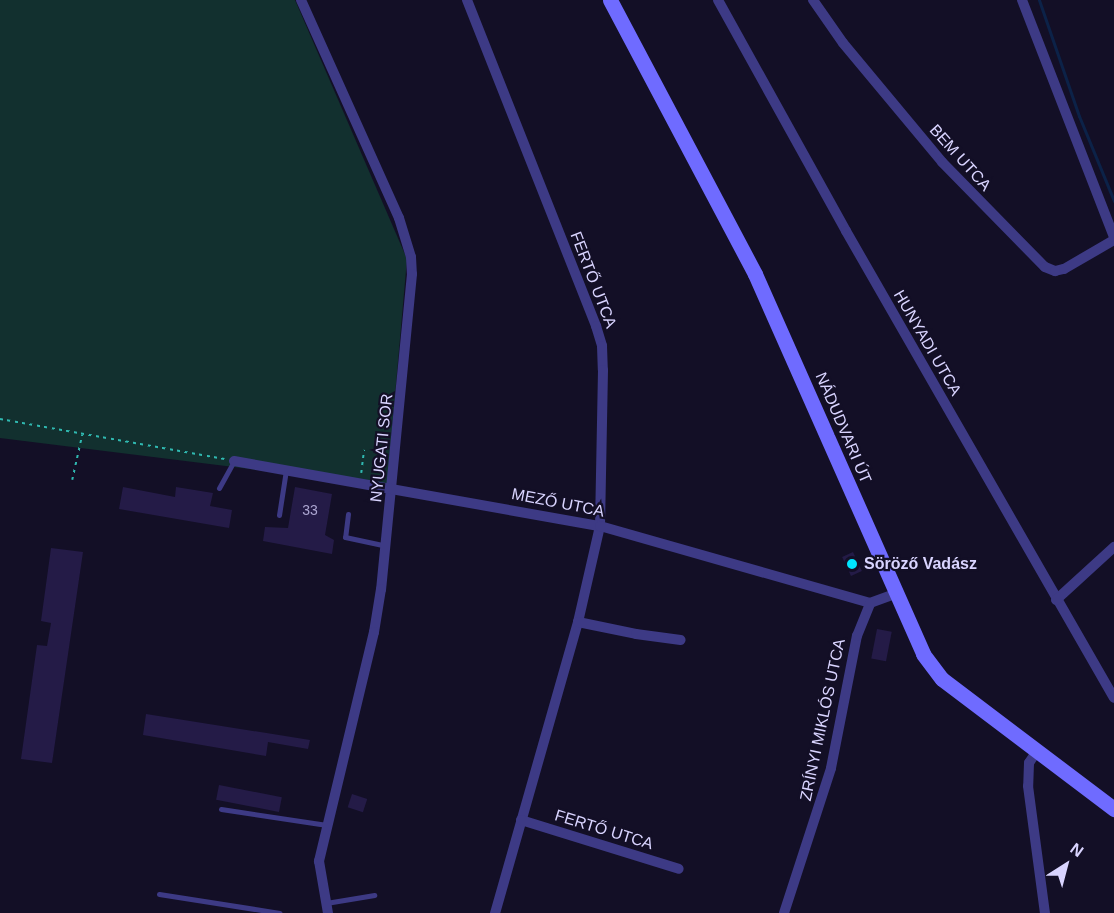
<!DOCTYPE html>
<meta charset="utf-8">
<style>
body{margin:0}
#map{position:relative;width:1114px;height:913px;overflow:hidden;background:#130f26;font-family:Arial,sans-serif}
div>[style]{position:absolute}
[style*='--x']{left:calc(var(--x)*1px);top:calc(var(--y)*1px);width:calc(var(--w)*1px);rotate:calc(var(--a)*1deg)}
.green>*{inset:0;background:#12302f}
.stream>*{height:3px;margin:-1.5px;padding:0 1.5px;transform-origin:1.5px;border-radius:1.5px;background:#0c2248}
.building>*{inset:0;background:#241b47;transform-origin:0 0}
.path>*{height:1.5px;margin-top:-0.75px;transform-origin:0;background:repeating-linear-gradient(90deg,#2fb8b0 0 3px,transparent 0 7.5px)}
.lane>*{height:5px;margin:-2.5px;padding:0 2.5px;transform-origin:2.5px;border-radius:2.5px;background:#3d3a85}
.street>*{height:10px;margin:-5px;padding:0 5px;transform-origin:5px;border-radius:5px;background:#3d3a85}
.secondary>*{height:15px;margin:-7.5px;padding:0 7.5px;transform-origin:7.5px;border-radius:7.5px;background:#6f6bff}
.dots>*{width:16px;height:16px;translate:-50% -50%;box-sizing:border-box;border:3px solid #130f26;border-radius:50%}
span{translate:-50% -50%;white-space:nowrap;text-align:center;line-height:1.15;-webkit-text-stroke:4.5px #130f26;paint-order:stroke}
.number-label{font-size:14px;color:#aca6d1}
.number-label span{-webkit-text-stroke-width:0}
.street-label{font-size:16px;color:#d9d4ff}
.poi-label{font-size:16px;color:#d9d4ff;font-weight:700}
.left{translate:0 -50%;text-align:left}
.north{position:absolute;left:1036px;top:835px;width:60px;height:60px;-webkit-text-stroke:4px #130f26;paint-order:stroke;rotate:36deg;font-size:16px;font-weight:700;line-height:24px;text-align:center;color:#d9d4ff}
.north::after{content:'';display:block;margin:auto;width:21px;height:27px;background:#d9d4ff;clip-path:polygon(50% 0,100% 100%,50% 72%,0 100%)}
</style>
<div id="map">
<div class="green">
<i style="clip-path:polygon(0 0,295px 0,407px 259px,387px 486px,0 438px)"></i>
</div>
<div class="stream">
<i style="--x:1039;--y:0;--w:123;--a:71"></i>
<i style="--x:1079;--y:116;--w:92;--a:67.6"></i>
</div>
<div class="building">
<i style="clip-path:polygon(123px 487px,175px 497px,176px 487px,213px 493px,210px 506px,232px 510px,229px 528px,119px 509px)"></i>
<i style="clip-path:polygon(295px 487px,332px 494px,325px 535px,334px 540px,332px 554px,263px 541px,265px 527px,288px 528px)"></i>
<i style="clip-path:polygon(51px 548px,83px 552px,52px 763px,21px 759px,37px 645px,47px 646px,51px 623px,41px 621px)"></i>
<i style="left:853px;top:552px;width:21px;height:12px;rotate:65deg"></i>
<i style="left:877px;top:629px;width:15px;height:30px;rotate:11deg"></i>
<i style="clip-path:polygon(146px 714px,310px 740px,308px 749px,268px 742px,266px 756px,143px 735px)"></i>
<i style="left:219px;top:785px;width:64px;height:15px;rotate:11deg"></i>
<i style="left:352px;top:794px;width:16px;height:14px;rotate:18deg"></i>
</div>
<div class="path">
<i style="--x:0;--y:419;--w:228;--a:10.1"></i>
<i style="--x:361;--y:473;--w:23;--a:-83"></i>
<i style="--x:72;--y:480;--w:46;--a:-77.5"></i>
</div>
<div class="lane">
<i style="--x:219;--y:488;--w:31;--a:-61"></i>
<i style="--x:348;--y:514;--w:23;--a:97"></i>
<i style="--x:345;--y:537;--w:43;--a:12.1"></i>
<i style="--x:279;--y:515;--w:46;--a:-81.2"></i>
<i style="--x:221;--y:809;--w:107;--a:8.6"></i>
<i style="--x:159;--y:894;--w:122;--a:8.9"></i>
<i style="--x:326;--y:903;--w:49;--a:-9.5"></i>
</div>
<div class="street">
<i style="--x:301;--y:0;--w:239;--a:65.8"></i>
<i style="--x:399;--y:218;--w:41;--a:72.9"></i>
<i style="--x:411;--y:257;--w:17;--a:87"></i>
<i style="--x:412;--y:274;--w:317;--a:95.6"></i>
<i style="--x:381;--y:589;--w:44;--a:99.2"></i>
<i style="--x:374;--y:632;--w:236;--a:103.5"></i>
<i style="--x:319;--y:861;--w:53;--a:80.2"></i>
<i style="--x:467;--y:0;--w:351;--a:68.4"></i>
<i style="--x:596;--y:326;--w:21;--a:73"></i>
<i style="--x:602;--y:346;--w:24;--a:88"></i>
<i style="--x:603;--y:370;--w:156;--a:91.1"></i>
<i style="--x:600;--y:526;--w:98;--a:102.9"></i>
<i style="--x:578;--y:622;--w:303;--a:105.9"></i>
<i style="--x:718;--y:0;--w:264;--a:61"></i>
<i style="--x:846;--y:231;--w:538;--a:60.15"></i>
<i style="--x:813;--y:0;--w:52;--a:55.1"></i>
<i style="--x:843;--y:43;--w:155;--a:50.2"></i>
<i style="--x:942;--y:162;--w:147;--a:45.6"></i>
<i style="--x:1045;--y:267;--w:11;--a:22"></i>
<i style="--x:1055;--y:271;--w:9;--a:-13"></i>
<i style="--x:1064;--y:269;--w:58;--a:-30.1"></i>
<i style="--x:1022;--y:0;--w:254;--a:68.8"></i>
<i style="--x:234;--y:461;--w:372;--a:10.1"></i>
<i style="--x:600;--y:526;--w:281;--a:15.9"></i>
<i style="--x:1056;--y:600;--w:79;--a:-42.4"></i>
<i style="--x:870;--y:603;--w:27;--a:-20"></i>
<i style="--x:578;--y:622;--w:59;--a:11.7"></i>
<i style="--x:636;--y:634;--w:45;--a:7.6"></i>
<i style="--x:1037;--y:751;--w:14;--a:124"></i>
<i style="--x:1029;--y:763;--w:23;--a:92"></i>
<i style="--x:1028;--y:786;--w:128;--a:82.4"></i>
<i style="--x:521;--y:820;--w:165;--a:17.2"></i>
<i style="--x:784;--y:913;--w:152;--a:-72"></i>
<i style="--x:831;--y:768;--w:135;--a:-78.9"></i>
<i style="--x:857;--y:636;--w:35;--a:-68"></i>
</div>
<div class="secondary">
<i style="--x:610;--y:0;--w:310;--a:62.1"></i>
<i style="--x:755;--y:274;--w:415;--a:66.1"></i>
<i style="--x:923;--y:654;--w:31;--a:53"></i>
<i style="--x:942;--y:679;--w:216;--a:37.1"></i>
</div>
<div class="dots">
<i style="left:852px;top:564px;background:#00e5ff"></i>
</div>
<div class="number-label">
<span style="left:310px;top:510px">33</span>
</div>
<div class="street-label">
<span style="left:960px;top:158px;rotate:48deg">BEM UTCA</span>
<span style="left:593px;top:280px;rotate:69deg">FERTŐ UTCA</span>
<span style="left:927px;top:343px;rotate:60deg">HUNYADI UTCA</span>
<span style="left:843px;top:428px;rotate:67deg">NÁDUDVARI ÚT</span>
<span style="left:382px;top:448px;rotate:-84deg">NYUGATI SOR</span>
<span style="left:558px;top:503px;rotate:11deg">MEZŐ UTCA</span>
<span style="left:823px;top:720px;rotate:-78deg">ZRÍNYI MIKLÓS UTCA</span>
<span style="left:604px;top:830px;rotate:17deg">FERTŐ UTCA</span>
</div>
<div class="poi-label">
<span class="left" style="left:864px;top:564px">Söröző Vadász</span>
</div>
<div class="north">N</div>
</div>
